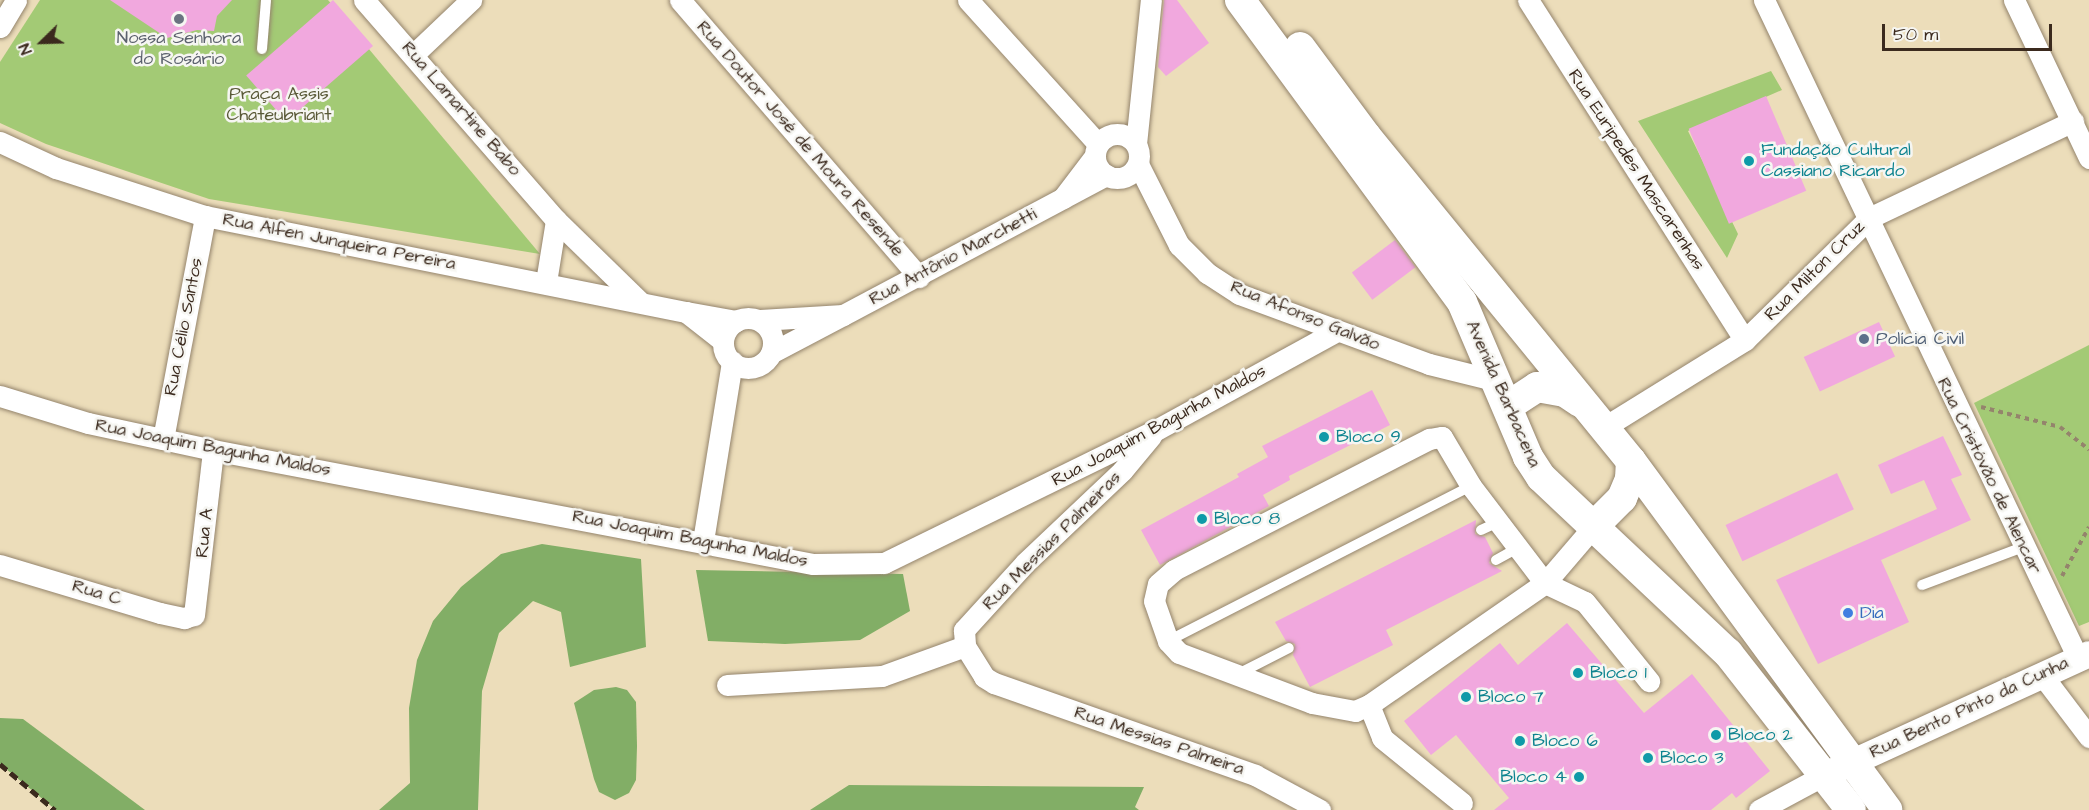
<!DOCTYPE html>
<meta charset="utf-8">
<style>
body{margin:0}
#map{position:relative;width:2089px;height:810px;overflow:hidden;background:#ecddba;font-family:"Architects Daughter",sans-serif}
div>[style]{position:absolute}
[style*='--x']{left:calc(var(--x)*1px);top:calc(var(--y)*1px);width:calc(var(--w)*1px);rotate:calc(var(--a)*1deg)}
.green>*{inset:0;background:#a3ca75}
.forest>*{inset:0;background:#82ae66}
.building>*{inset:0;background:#f1a8de;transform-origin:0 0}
.path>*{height:4px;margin-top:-2px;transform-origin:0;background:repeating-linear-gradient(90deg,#94846c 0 4.5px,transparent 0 9px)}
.roads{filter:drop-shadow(0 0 2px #94846c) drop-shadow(0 0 2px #94846c)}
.service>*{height:10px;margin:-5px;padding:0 5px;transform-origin:5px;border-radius:5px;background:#fff}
.minor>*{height:21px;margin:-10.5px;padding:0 10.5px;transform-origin:10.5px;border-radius:10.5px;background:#fff}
.minor>.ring{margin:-10.5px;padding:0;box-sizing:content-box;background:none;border:21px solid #fff;border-radius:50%}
.tertiary>*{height:26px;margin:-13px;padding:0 13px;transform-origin:13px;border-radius:13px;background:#fff}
.secondary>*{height:30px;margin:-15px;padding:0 15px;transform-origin:15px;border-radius:15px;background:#fff}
.rail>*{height:4.5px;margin-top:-2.25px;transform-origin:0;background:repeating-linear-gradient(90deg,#3b2a1e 0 9px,transparent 0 13.5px)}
.dots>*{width:16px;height:16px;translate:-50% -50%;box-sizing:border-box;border:3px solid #f6f6f2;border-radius:50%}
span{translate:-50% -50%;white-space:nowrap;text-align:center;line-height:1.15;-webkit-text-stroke:5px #f6f6f2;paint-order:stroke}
.worship-label{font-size:18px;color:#5b616d}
.park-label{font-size:18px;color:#5a5a38}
.street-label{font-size:18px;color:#3b2a1e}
.culture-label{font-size:18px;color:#0d838f}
.left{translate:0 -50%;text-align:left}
.right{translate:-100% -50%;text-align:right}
.service-label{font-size:18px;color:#4e5e75}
.shop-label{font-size:18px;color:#366cbe}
.north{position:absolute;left:12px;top:12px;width:60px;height:60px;-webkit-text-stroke:4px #f6f6f2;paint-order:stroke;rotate:247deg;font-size:16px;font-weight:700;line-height:24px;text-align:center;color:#3b2a1e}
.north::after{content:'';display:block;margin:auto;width:21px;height:27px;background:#3b2a1e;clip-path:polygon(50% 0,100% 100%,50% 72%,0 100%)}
.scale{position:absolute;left:1882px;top:24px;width:170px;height:27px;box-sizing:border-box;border:3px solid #3b2a1e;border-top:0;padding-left:8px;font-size:18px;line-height:21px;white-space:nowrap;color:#3b2a1e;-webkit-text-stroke:4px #f6f6f2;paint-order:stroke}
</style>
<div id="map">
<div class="green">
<i style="clip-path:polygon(40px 0,328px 0,540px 254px,209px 199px,46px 144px,0 123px,0 62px)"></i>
<i style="clip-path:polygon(1771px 71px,1782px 90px,1688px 131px,1738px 234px,1727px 258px,1638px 121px)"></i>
<i style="clip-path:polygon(2089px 345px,2089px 622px,2079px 626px,1974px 403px)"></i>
</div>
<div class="forest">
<i style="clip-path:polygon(542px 544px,641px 559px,646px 647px,570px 667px,561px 612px,533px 601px,499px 633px,482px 691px,478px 810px,379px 810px,410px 783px,409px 708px,417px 660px,433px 621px,461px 587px,501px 554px)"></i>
<i style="clip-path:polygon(696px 570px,903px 574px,910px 611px,860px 640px,785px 644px,708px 641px)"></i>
<i style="clip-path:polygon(616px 687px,627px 690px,636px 702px,637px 746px,636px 780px,629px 793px,615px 800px,599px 792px,594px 779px,574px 703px,594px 690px)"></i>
<i style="clip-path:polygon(0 718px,23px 719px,145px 810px,56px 810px,0 764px)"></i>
<i style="clip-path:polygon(849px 785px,1144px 787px,1135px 807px,1139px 810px,810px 810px)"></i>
</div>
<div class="building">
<i style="clip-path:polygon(110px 0,232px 0,217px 16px,214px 31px,197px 30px,167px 38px)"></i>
<i style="left:333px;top:0;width:61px;height:115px;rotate:49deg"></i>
<i style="clip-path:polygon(1164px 0,1177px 0,1209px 43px,1166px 76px,1158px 67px)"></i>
<i style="left:1766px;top:96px;width:103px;height:84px;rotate:67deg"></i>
<i style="left:1395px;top:240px;width:34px;height:54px;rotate:53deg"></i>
<i style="left:1879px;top:322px;width:38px;height:83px;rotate:65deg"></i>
<i style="clip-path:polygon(1372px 390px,1390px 425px,1289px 476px,1290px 480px,1263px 495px,1269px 506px,1160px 565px,1141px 530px,1239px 477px,1237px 474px,1268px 457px,1262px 446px)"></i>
<i style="clip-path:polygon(1943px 436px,1962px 475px,1951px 479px,1971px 520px,1881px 560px,1909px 622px,1818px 664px,1776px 580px,1937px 509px,1924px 480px,1891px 494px,1878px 465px)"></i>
<i style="left:1837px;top:473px;width:40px;height:123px;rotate:65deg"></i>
<i style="clip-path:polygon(1476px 520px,1475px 534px,1485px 537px,1493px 553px,1489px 563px,1502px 571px,1386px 630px,1393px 645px,1310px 687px,1293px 655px,1295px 644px,1286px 641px,1275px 622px)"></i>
<i style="clip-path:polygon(1567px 623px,1644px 713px,1692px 674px,1770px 771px,1736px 798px,1732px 793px,1711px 810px,1494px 810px,1509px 798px,1456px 735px,1431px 755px,1404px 721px,1500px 643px,1518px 665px)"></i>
</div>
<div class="path">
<i style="--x:1981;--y:407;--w:81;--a:14.2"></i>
<i style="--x:2060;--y:427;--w:37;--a:38"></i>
<i style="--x:2062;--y:576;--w:56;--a:-61.1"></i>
</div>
<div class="roads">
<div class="service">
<i style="--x:262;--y:49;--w:49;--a:-85.3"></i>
<i style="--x:1481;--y:530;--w:19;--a:-25"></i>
<i style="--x:1496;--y:560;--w:25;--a:-29"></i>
<i style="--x:1922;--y:585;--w:108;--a:-20.6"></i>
<i style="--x:1168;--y:641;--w:340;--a:-27.1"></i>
<i style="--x:1238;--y:674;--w:57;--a:-27"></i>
</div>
<div class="minor">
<i style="--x:364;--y:0;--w:292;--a:48.9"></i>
<i style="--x:556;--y:220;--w:117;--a:44.3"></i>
<i style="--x:680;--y:0;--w:366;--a:49.2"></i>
<i style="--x:968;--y:0;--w:194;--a:47.9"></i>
<i style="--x:1528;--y:0;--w:403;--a:57.5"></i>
<i style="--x:1764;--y:0;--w:729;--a:64.49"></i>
<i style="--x:2014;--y:0;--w:175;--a:64.6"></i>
<i style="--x:0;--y:27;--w:31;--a:-59"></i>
<i style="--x:414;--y:54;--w:79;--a:-43.5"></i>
<i class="ring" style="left:1095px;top:134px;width:23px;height:23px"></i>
<i style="--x:0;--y:142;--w:62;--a:24.9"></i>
<i style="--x:56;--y:168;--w:157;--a:17.9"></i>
<i style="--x:205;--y:216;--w:490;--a:11.3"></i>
<i style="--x:1136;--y:144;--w:145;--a:-84.1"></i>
<i style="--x:1094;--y:157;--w:51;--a:127.1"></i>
<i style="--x:1063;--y:198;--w:49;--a:-28.1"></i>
<i style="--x:1138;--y:164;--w:91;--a:63.2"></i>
<i style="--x:1179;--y:245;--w:40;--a:45"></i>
<i style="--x:1207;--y:273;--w:38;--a:33"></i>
<i style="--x:1239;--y:294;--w:202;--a:20.2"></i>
<i style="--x:1429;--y:364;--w:70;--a:14"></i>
<i style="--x:546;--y:282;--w:63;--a:-80.8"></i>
<i style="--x:843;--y:315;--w:249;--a:-28"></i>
<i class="ring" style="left:723px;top:318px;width:29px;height:29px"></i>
<i style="--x:760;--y:320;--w:83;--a:-3.4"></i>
<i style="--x:843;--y:315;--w:81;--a:152.2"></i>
<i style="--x:723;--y:341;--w:47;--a:-141.9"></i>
<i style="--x:686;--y:312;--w:51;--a:10.2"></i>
<i style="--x:0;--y:396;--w:92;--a:17.1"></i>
<i style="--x:88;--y:423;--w:128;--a:12.2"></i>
<i style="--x:213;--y:450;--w:611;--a:10.76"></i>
<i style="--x:813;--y:564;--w:71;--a:-0.8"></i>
<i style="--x:884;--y:563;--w:303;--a:-26.1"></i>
<i style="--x:1156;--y:430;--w:206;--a:-28.7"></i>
<i style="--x:1603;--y:428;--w:167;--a:-31.8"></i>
<i style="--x:1745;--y:340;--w:174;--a:-44.5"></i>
<i style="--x:1869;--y:218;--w:226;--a:-25.4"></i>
<i style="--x:1151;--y:436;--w:45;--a:129.6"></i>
<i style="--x:1122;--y:471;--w:134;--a:136.5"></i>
<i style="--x:1025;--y:563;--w:91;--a:132.3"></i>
<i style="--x:964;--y:630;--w:16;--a:86"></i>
<i style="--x:965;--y:646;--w:36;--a:58"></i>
<i style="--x:984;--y:677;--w:12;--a:31"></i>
<i style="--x:994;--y:683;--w:277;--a:19.4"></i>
<i style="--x:1255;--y:775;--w:74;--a:28.3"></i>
<i style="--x:163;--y:439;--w:227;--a:-79.3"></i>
<i style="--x:1593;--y:527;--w:74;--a:130.6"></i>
<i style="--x:1545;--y:583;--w:214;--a:145.3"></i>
<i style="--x:1369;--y:705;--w:15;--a:157"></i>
<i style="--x:1355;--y:711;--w:44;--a:-169.5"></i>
<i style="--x:1312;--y:703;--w:142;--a:-159.4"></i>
<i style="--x:1179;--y:653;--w:16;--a:-133"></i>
<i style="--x:1168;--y:641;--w:42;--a:-109.3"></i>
<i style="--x:1154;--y:601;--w:17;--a:-77"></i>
<i style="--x:1158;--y:584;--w:21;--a:-41"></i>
<i style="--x:1174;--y:570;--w:287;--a:-27.2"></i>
<i style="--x:1429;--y:439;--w:13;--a:-9"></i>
<i style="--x:1442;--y:437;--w:57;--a:59.4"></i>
<i style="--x:1471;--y:486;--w:122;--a:52.7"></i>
<i style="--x:1545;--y:583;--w:44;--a:25.4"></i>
<i style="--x:1585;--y:602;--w:102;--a:51"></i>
<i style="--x:703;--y:541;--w:182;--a:-80.8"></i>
<i style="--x:0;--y:565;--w:167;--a:16.7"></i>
<i style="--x:160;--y:613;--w:25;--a:12"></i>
<i style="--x:184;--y:618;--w:10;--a:-17"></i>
<i style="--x:194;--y:615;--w:166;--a:-83.4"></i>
<i style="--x:2042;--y:675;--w:78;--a:52.8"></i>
<i style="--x:727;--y:685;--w:155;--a:-3.3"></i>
<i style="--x:882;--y:676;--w:88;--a:-19.9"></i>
<i style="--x:1369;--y:705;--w:35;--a:68"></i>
<i style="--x:1382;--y:738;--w:103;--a:39.1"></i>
<i style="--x:1759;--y:810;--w:74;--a:-28.3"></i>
</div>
<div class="tertiary">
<i style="--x:1836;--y:770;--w:278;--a:-24.6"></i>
</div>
<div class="secondary">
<i style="--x:1240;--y:0;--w:375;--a:53.7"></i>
<i style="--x:1462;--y:302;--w:168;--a:66.9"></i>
<i style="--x:1528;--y:457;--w:24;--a:57"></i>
<i style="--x:1541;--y:477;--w:257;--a:43.3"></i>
<i style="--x:1728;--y:653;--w:199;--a:51.9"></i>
<i style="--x:1300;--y:47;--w:111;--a:53.4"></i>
<i style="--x:1366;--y:136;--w:419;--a:50.8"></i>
<i style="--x:1631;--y:461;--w:433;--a:53.7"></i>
<i style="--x:1508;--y:406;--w:35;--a:-33"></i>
<i style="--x:1537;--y:387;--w:28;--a:10"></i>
<i style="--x:1565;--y:392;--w:18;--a:34"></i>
<i style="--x:1593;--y:527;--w:41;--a:-45"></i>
<i style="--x:1622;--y:498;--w:21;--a:-67"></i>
<i style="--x:1630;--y:479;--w:18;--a:-87"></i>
</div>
</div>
<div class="rail">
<i style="--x:0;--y:764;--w:72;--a:39.9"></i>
</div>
<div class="dots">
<i style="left:179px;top:19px;background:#6b7280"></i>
<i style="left:1749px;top:161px;background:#0f9aa8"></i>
<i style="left:1864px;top:339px;background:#5c6f8a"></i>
<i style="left:1324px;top:437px;background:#0f9aa8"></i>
<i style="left:1202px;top:519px;background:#0f9aa8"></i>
<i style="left:1848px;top:613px;background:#3f7fe0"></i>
<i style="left:1578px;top:673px;background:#0f9aa8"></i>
<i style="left:1466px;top:697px;background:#0f9aa8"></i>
<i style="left:1716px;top:735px;background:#0f9aa8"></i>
<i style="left:1520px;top:741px;background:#0f9aa8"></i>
<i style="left:1648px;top:758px;background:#0f9aa8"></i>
<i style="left:1579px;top:777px;background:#0f9aa8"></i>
</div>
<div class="worship-label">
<span style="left:179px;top:49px">Nossa Senhora<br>do Rosário</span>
</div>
<div class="park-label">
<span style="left:279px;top:105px">Praça Assis<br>Chateubriant</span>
</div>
<div class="street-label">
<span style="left:461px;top:109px;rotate:49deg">Rua Lamartine Babo</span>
<span style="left:800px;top:139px;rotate:49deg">Rua Doutor José de Moura Resende</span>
<span style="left:1636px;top:170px;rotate:57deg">Rua Euripedes Mascarenhas</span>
<span style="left:339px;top:242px;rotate:11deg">Rua Alfen Junqueira Pereira</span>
<span style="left:953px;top:257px;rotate:-28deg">Rua Antônio Marchetti</span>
<span style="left:1815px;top:271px;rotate:-45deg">Rua Milton Cruz</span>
<span style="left:1305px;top:316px;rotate:22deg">Rua Afonso Galvão</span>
<span style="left:184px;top:327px;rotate:-79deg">Rua Célio Santos</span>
<span style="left:1503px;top:394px;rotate:66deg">Avenida Barbacena</span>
<span style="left:1159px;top:426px;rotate:-28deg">Rua Joaquim Bagunha Maldos</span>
<span style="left:213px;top:448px;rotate:11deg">Rua Joaquim Bagunha Maldos</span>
<span style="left:1989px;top:476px;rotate:64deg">Rua Cristóvão de Alencar</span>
<span style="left:205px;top:533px;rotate:-84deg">Rua A</span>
<span style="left:690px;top:539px;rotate:11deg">Rua Joaquim Bagunha Maldos</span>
<span style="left:1052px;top:541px;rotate:-45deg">Rua Messias Palmeiras</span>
<span style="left:97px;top:593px;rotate:17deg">Rua C</span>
<span style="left:1969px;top:708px;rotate:-25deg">Rua Bento Pinto da Cunha</span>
<span style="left:1159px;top:741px;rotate:19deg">Rua Messias Palmeira</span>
</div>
<div class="culture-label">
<span class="left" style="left:1761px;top:161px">Fundação Cultural<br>Cassiano Ricardo</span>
<span class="left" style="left:1336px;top:437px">Bloco 9</span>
<span class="left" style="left:1214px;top:519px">Bloco 8</span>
<span class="left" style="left:1590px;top:673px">Bloco 1</span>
<span class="left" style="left:1478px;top:697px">Bloco 7</span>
<span class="left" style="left:1728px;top:735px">Bloco 2</span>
<span class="left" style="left:1532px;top:741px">Bloco 6</span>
<span class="left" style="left:1660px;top:758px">Bloco 3</span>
<span class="right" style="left:1567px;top:777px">Bloco 4</span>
</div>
<div class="service-label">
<span class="left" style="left:1876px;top:339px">Polícia Civil</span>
</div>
<div class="shop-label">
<span class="left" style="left:1860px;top:613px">Dia</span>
</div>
<div class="north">N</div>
<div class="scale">50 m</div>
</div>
